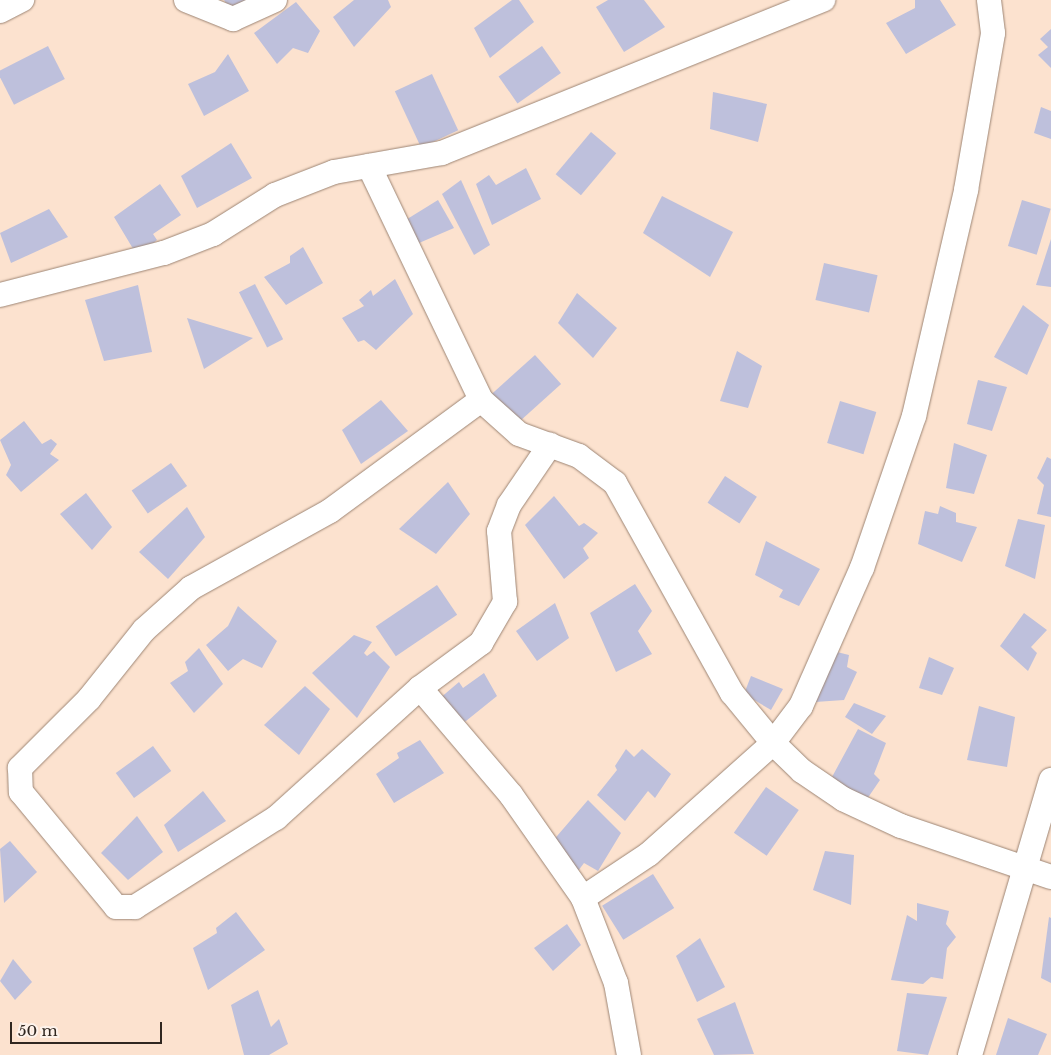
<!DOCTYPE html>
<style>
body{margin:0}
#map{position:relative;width:1051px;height:1055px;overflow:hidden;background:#fce2cf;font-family:"Libre Baskerville",serif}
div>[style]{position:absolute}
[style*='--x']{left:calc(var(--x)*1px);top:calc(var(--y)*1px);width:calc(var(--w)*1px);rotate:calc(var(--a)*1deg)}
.building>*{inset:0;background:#bec0dc;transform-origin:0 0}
.roads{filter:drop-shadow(0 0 1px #9d8574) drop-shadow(0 0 1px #9d8574)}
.minor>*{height:24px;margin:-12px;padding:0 12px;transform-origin:12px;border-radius:12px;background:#fff}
span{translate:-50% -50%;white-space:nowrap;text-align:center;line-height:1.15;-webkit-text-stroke:4.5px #fdf2eb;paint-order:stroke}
.scale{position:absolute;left:10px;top:1022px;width:152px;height:22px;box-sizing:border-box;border:2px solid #302720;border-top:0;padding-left:6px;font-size:15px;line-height:18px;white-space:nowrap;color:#302720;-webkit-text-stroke:4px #fdf2eb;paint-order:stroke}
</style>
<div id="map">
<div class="building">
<i style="clip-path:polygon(224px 0,247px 0,229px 8px)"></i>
<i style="clip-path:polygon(354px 0,388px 0,391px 7px,354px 47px,333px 17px)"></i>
<i style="clip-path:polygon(512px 0,519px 0,534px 22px,490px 58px,474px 28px)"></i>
<i style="clip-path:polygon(608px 0,644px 0,665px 27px,624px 52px,596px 7px)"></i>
<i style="clip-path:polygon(915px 0,940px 0,956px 25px,906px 54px,886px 23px,915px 8px)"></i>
<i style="clip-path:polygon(296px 2px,320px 31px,308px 53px,293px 48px,277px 64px,254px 33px)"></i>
<i style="clip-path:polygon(1051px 29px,1051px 68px,1038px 55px,1048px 47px,1040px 39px)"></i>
<i style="left:48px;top:46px;width:37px;height:57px;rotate:63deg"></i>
<i style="left:542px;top:46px;width:33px;height:53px;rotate:55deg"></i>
<i style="clip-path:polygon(228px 54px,249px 91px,204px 116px,188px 84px,215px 72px)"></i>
<i style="left:432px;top:74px;width:62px;height:41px;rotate:65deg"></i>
<i style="clip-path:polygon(713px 92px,767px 104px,758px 142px,710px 129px)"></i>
<i style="clip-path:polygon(1041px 107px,1051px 111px,1051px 139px,1034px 133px)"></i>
<i style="left:591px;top:132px;width:33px;height:55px;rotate:40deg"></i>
<i style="clip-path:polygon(231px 143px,252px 178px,197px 208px,181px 176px)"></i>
<i style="clip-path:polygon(526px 168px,541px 199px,492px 225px,476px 184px,489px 175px,496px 185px)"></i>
<i style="clip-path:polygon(461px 180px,490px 245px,474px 255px,442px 194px)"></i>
<i style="clip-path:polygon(160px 184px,181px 215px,153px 234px,157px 240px,138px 257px,114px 217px)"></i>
<i style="clip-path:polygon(662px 196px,733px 232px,710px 277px,643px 233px)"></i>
<i style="clip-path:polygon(438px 200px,454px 228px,419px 243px,404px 221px)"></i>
<i style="left:1022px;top:200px;width:30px;height:48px;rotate:17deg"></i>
<i style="clip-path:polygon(49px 209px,68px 237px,11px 263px,0 233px)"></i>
<i style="clip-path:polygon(1051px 239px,1051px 287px,1036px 285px)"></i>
<i style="clip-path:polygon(303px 247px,323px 283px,286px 305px,264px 277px,290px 263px,290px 256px)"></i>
<i style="left:824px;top:263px;width:55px;height:38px;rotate:13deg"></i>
<i style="clip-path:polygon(395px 279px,413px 314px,376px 350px,364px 340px,358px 342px,342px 318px,364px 306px,359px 300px,371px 290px,373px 296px)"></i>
<i style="left:255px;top:284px;width:62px;height:18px;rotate:63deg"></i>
<i style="clip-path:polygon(138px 285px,152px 352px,104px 361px,85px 300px)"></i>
<i style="clip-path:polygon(577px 293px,617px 328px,593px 358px,558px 323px)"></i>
<i style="clip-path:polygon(1023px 305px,1049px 325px,1027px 375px,994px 357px)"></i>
<i style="clip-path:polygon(187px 318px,253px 338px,204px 369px)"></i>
<i style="clip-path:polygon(737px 351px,762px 366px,748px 408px,720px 401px)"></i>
<i style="left:535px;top:355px;width:39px;height:59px;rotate:48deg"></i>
<i style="clip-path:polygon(978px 380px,1007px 387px,992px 431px,967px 424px)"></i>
<i style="clip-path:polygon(381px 400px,408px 431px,361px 464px,342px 430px)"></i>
<i style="left:840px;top:401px;width:38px;height:44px;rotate:17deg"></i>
<i style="clip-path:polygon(24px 421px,42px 444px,51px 439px,57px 444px,50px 454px,59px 460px,21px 492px,6px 475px,11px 465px,0 440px)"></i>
<i style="clip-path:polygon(954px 443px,987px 455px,974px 494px,946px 488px)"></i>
<i style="clip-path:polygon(1047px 457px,1051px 459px,1051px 517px,1037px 514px,1044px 485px,1037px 478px)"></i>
<i style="left:171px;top:463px;width:28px;height:48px;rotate:55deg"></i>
<i style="left:725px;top:476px;width:38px;height:32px;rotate:33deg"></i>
<i style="clip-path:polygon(448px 482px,470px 514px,436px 554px,399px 529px)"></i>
<i style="clip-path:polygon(86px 493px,112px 527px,92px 550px,60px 514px)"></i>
<i style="clip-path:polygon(554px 496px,579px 526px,584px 523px,598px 533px,583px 548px,589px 558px,564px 579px,525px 525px)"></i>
<i style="clip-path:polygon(940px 506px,956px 513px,956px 522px,977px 527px,962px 562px,918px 544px,925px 511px,938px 514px)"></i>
<i style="clip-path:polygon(187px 507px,205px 537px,168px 579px,139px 552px)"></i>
<i style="clip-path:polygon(1018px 519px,1045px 525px,1035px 579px,1005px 566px)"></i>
<i style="clip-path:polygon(766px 541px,820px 569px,799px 606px,779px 597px,783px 590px,755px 575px)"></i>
<i style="clip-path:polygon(635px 584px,652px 611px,638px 631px,652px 654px,616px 672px,590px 613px)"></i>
<i style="left:437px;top:585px;width:36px;height:74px;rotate:56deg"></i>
<i style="clip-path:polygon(555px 603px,569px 638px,537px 661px,516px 631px)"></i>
<i style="clip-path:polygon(238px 606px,277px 641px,262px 668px,243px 659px,228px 671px,206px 645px,228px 626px)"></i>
<i style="clip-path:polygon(1024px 613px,1047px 630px,1031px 647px,1037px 653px,1028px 671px,1000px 646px)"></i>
<i style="clip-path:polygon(354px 635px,372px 642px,364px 653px,367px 656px,374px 651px,390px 667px,357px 718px,312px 673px)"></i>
<i style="clip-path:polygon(199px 648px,223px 684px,194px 713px,170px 683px,188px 671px,185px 662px)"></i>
<i style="clip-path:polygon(837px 652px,849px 655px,847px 667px,857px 672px,844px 700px,815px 702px)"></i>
<i style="clip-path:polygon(929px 657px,954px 668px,942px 695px,919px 688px)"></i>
<i style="clip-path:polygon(484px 673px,497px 696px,461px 725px,439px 699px,459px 682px,463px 688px)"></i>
<i style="clip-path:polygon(751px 676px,783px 689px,771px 710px,744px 694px)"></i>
<i style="clip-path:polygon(305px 686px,330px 709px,299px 755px,264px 725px)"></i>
<i style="clip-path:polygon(854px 703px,886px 716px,872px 734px,845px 717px)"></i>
<i style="clip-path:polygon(979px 706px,1015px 717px,1007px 767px,967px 760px)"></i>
<i style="clip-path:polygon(858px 729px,886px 743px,874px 774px,880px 780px,865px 802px,832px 777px)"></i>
<i style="clip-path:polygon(420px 740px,444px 773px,394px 803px,376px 774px,399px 758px,397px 753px)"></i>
<i style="left:153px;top:746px;width:31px;height:46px;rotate:54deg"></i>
<i style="clip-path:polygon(626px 749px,634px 757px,642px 749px,671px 774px,655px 798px,648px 791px,625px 821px,597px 795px,617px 770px,615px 766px)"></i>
<i style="left:766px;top:787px;width:40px;height:56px;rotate:35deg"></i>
<i style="clip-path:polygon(203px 791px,226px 821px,178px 852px,164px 825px)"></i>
<i style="clip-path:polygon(588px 800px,621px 833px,598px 871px,584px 863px,578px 871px,551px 843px)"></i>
<i style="clip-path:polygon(137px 816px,163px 852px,128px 880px,101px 853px)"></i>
<i style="clip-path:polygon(10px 841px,37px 872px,4px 903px,0 849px)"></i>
<i style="clip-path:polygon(825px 851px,854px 855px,851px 905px,813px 890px)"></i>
<i style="left:653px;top:874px;width:40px;height:60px;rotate:58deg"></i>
<i style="clip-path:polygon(917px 903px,949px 911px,946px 924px,956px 937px,947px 948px,943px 979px,931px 977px,923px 984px,891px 980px,907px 915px,917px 921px)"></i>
<i style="clip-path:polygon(236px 912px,265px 950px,208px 990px,193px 948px,217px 933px,216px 928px)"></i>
<i style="clip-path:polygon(1049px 917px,1051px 918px,1051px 983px,1041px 978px)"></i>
<i style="clip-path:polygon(567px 924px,581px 945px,553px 971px,534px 948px)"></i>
<i style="clip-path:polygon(700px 938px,725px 987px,697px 1002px,676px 956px)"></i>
<i style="clip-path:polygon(13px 959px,32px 982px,15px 1000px,0 981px)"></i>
<i style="clip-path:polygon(258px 990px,271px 1027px,279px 1019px,288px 1044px,269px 1055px,244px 1055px,231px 1005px)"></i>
<i style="clip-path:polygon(907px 993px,947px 997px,928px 1055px,897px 1051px)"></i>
<i style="clip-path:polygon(735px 1002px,754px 1054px,714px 1055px,697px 1019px)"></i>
<i style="clip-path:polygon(1008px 1018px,1047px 1034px,1038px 1055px,996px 1055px)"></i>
</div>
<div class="roads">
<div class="minor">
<i style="--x:186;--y:0;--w:51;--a:22"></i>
<i style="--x:233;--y:19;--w:46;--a:-24.3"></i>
<i style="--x:0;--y:11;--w:25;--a:-27"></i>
<i style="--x:369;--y:166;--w:259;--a:64.4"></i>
<i style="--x:481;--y:400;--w:51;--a:41.8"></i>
<i style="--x:519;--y:434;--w:64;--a:20.1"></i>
<i style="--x:579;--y:456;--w:45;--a:36.9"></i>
<i style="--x:615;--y:483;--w:240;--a:60.9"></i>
<i style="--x:732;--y:693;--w:65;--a:50.6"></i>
<i style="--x:773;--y:743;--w:40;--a:44"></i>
<i style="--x:802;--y:771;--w:50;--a:34.3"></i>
<i style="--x:843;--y:799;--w:64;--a:25"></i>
<i style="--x:901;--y:826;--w:158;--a:18.8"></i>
<i style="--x:0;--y:295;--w:169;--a:-14.4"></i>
<i style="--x:164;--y:253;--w:53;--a:-21.2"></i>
<i style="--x:213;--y:234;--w:73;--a:-32.2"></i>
<i style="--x:275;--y:195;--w:63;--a:-21.3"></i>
<i style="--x:334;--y:172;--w:110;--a:-10"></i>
<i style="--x:442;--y:153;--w:411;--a:-21.9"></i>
<i style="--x:481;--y:400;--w:187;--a:143.7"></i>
<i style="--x:330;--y:511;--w:159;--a:151"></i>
<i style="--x:191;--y:588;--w:63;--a:138.2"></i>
<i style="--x:144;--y:630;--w:88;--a:128.6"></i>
<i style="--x:89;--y:699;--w:98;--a:135"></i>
<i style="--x:20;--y:768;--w:24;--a:88"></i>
<i style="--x:21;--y:792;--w:149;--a:50.4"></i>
<i style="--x:116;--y:907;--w:19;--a:0"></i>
<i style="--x:135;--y:907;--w:167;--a:-32.3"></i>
<i style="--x:276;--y:818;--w:194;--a:-42.1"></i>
<i style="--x:420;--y:688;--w:76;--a:-36.4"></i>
<i style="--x:481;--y:643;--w:48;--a:-59.7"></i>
<i style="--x:505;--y:602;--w:71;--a:-94.8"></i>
<i style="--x:499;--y:531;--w:28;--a:-69"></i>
<i style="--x:509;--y:505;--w:73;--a:-55.7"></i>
<i style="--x:420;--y:688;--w:140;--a:49.6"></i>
<i style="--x:511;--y:795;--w:126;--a:55"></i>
<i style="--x:583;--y:898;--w:91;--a:68.8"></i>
<i style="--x:616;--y:983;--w:73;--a:79.8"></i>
<i style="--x:583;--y:898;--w:79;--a:-33.7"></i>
<i style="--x:649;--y:854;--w:166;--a:-41.8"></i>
<i style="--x:773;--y:743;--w:46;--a:-52.9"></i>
<i style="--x:801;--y:706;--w:151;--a:-66.2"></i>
<i style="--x:862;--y:568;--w:161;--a:-71.1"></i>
<i style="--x:914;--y:416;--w:232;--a:-77"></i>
<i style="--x:966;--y:190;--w:159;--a:-80.2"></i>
<i style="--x:993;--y:33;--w:33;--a:-97"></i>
<i style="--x:970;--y:1055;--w:287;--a:-73.6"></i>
</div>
</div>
<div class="scale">50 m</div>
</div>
